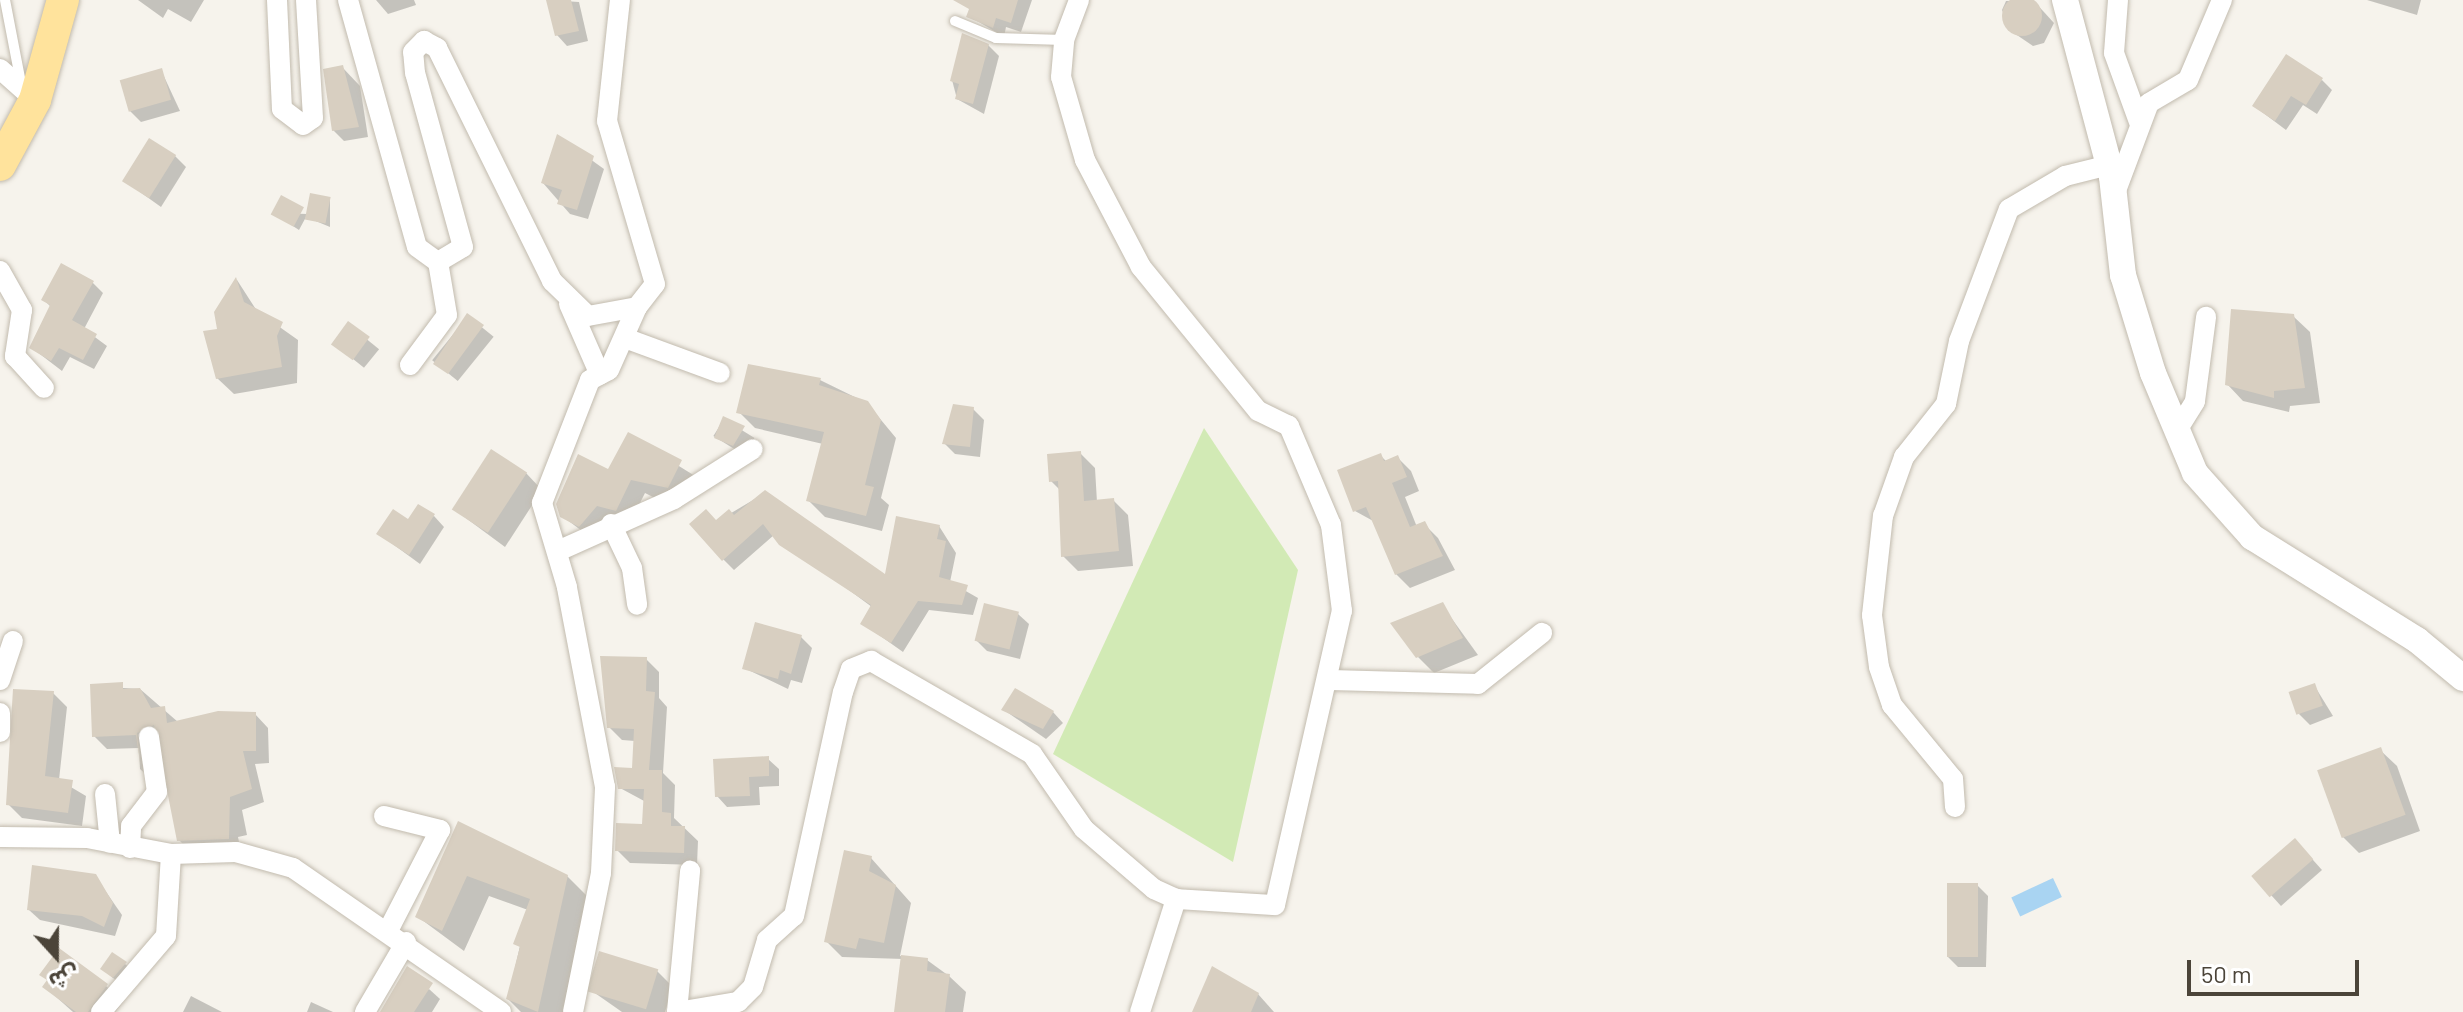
<!DOCTYPE html>
<meta charset="utf-8">
<style>
body{margin:0}
#map{position:relative;width:2463px;height:1012px;overflow:hidden;background:#f6f3ec;font-family:Barlow,"Noto Sans Arabic",sans-serif}
div>[style]{position:absolute}
[style*='--x']{left:calc(var(--x)*1px);top:calc(var(--y)*1px);width:calc(var(--w)*1px);rotate:calc(var(--a)*1deg)}
.green>*{inset:0;background:#d2eab5}
.water>*{inset:0;background:#a9d4f2;transform-origin:0 0}
.shadow>*{inset:0;background:#0003;transform-origin:0 0}
.building>*{inset:0;background:#d8cfc1;transform-origin:0 0}
.round{border-radius:50%}
.roads{filter:drop-shadow(0 0 2px #c2bbae) drop-shadow(0 0 2px #c2bbae)}
.service>*{height:10px;margin:-5px;padding:0 5px;transform-origin:5px;border-radius:5px;background:#fff}
.minor>*{height:20px;margin:-10px;padding:0 10px;transform-origin:10px;border-radius:10px;background:#fff}
.tertiary>*{height:26px;margin:-13px;padding:0 13px;transform-origin:13px;border-radius:13px;background:#fff}
.primary>*{height:32px;margin:-16px;padding:0 16px;transform-origin:16px;border-radius:16px;background:#ffe39c}
span{translate:-50% -50%;white-space:nowrap;text-align:center;line-height:1.15;-webkit-text-stroke:6px #fff;paint-order:stroke}
.north{position:absolute;left:16px;top:916px;width:80px;height:80px;-webkit-text-stroke:6px #fff;paint-order:stroke;rotate:159deg;font-size:22px;font-weight:700;line-height:32px;text-align:center;color:#4b4439}
.north::after{content:'';display:block;margin:auto;width:28px;height:36px;background:#4b4439;clip-path:polygon(50% 0,100% 100%,50% 72%,0 100%)}
.scale{position:absolute;left:2187px;top:960px;width:172px;height:36px;box-sizing:border-box;border:4px solid #4b4439;border-top:0;padding-left:10px;font-size:24px;line-height:28px;white-space:nowrap;color:#4b4439;-webkit-text-stroke:6px #fff;paint-order:stroke}
</style>
<div id="map">
<div class="green">
<i style="clip-path:polygon(1204px 428px,1298px 570px,1233px 862px,1053px 754px)"></i>
</div>
<div class="water">
<i style="left:2053px;top:878px;width:21px;height:46px;rotate:65deg"></i>
</div>
<div class="shadow">
<i style="clip-path:polygon(138px 0,204px 0,191px 22px,168px 9px,163px 18px)"></i>
<i style="clip-path:polygon(376px 0,414px 0,416px 5px,388px 14px)"></i>
<i style="clip-path:polygon(548px 0,579px 2px,588px 41px,567px 46px,557px 35px)"></i>
<i style="clip-path:polygon(973px 0,1032px 0,1021px 32px,1006px 27px,1004px 37px,969px 16px)"></i>
<i style="clip-path:polygon(2033px 0,2054px 23px,2044px 43px,2033px 46px,2011px 31px,2002px 10px,2006px 1px)"></i>
<i style="clip-path:polygon(2367px 0,2421px 0,2417px 15px)"></i>
<i style="clip-path:polygon(988px 45px,999px 56px,984px 114px,957px 99px,952px 80px)"></i>
<i style="clip-path:polygon(342px 67px,360px 86px,368px 137px,344px 141px,333px 130px)"></i>
<i style="clip-path:polygon(161px 70px,180px 111px,141px 122px,130px 111px)"></i>
<i style="clip-path:polygon(2322px 80px,2332px 90px,2317px 114px,2303px 105px,2286px 130px,2254px 106px)"></i>
<i style="clip-path:polygon(558px 136px,604px 169px,588px 219px,570px 214px,543px 183px)"></i>
<i style="clip-path:polygon(175px 156px,186px 167px,161px 207px,126px 182px)"></i>
<i style="clip-path:polygon(330px 198px,330px 227px,306px 217px,299px 230px,273px 213px,308px 214px)"></i>
<i style="clip-path:polygon(237px 280px,257px 311px,298px 340px,297px 383px,234px 394px,217px 378px,220px 330px)"></i>
<i style="clip-path:polygon(92px 282px,103px 293px,84px 329px,107px 346px,94px 369px,70px 357px,62px 371px,32px 348px,51px 307px,44px 300px)"></i>
<i style="left:468px;top:316px;width:33px;height:57px;rotate:39deg"></i>
<i style="clip-path:polygon(2293px 316px,2310px 332px,2320px 403px,2290px 406px,2289px 412px,2243px 401px,2227px 384px)"></i>
<i style="left:348px;top:324px;width:40px;height:24px;rotate:39deg"></i>
<i style="clip-path:polygon(820px 380px,867px 403px,896px 438px,881px 498px,889px 505px,882px 531px,825px 517px,808px 500px,823px 444px,755px 428px,739px 412px)"></i>
<i style="clip-path:polygon(973px 409px,984px 420px,980px 457px,955px 454px,945px 444px)"></i>
<i style="left:724px;top:419px;width:36px;height:20px;rotate:32deg"></i>
<i style="clip-path:polygon(629px 435px,695px 476px,663px 502px,645px 493px,630px 523px,594px 540px,562px 516px,609px 472px)"></i>
<i style="clip-path:polygon(1080px 453px,1095px 468px,1097px 502px,1113px 500px,1128px 515px,1133px 566px,1078px 571px,1063px 556px,1061px 491px,1051px 481px)"></i>
<i style="clip-path:polygon(1380px 455px,1387px 462px,1398px 458px,1411px 471px,1419px 491px,1405px 497px,1417px 527px,1424px 524px,1438px 538px,1455px 570px,1410px 588px,1396px 574px,1375px 522px,1355px 511px)"></i>
<i style="clip-path:polygon(526px 473px,542px 490px,505px 547px,455px 510px)"></i>
<i style="clip-path:polygon(765px 493px,886px 578px,939px 526px,956px 553px,950px 582px,978px 598px,973px 615px,929px 610px,903px 652px,862px 623px,872px 607px,774px 535px,734px 570px,723px 559px,716px 522px)"></i>
<i style="clip-path:polygon(434px 516px,444px 527px,420px 564px,379px 534px)"></i>
<i style="clip-path:polygon(1442px 605px,1478px 655px,1434px 673px,1418px 657px)"></i>
<i style="clip-path:polygon(1018px 614px,1029px 624px,1020px 659px,987px 651px,976px 640px)"></i>
<i style="clip-path:polygon(801px 637px,812px 648px,802px 683px,791px 680px,788px 689px,744px 668px)"></i>
<i style="clip-path:polygon(646px 659px,659px 672px,659px 698px,667px 707px,663px 773px,675px 785px,674px 818px,698px 841px,697px 865px,630px 863px,617px 850px,644px 826px,646px 802px,620px 788px,634px 770px,635px 741px,622px 740px,609px 727px)"></i>
<i style="clip-path:polygon(2314px 685px,2333px 716px,2310px 725px,2299px 714px)"></i>
<i style="clip-path:polygon(92px 686px,140px 689px,178px 722px,255px 714px,268px 728px,269px 763px,255px 764px,264px 802px,242px 810px,247px 835px,238px 837px,241px 852px,192px 853px,179px 840px,163px 736px,151px 779px,140px 769px,139px 748px,107px 749px,94px 736px)"></i>
<i style="clip-path:polygon(53px 693px,67px 707px,59px 780px,86px 796px,82px 826px,22px 818px,8px 804px)"></i>
<i style="clip-path:polygon(1004px 710px,1053px 712px,1063px 723px,1046px 739px)"></i>
<i style="clip-path:polygon(2380px 750px,2397px 766px,2420px 831px,2359px 853px,2343px 837px)"></i>
<i style="clip-path:polygon(768px 759px,779px 769px,779px 786px,759px 787px,760px 805px,727px 807px,717px 796px)"></i>
<i style="clip-path:polygon(459px 824px,567px 876px,589px 898px,564px 1012px,521px 1012px,508px 999px,528px 910px,489px 896px,464px 951px,418px 917px)"></i>
<i style="clip-path:polygon(2305px 851px,2322px 870px,2281px 906px,2271px 895px)"></i>
<i style="clip-path:polygon(871px 858px,911px 903px,900px 956px,927px 960px,949px 976px,966px 992px,963px 1012px,896px 1012px,903px 959px,842px 957px,826px 941px)"></i>
<i style="clip-path:polygon(95px 876px,122px 915px,115px 936px,40px 920px,29px 910px)"></i>
<i style="clip-path:polygon(1977px 885px,1988px 896px,1986px 967px,1958px 967px,1947px 956px)"></i>
<i style="clip-path:polygon(125px 964px,130px 968px,118px 982px,107px 973px)"></i>
<i style="clip-path:polygon(657px 971px,673px 987px,665px 1012px,622px 1012px,592px 991px)"></i>
<i style="clip-path:polygon(106px 986px,123px 1002px,115px 1012px,73px 1012px,45px 987px)"></i>
<i style="clip-path:polygon(429px 989px,440px 999px,432px 1012px,387px 1012px)"></i>
<i style="clip-path:polygon(1258px 994px,1274px 1012px,1194px 1012px)"></i>
<i style="clip-path:polygon(191px 996px,222px 1012px,183px 1012px)"></i>
<i style="clip-path:polygon(311px 1002px,333px 1012px,307px 1012px)"></i>
</div>
<div class="building">
<i class="round" style="left:2002px;top:-4px;width:40px;height:40px"></i>
<i style="clip-path:polygon(546px 0,571px 0,579px 31px,555px 36px)"></i>
<i style="clip-path:polygon(953px 0,1018px 0,1011px 23px,996px 18px,993px 28px,966px 17px,969px 9px)"></i>
<i style="clip-path:polygon(962px 33px,989px 44px,973px 104px,955px 99px,959px 84px,950px 81px)"></i>
<i style="clip-path:polygon(2286px 54px,2323px 78px,2306px 105px,2291px 96px,2275px 121px,2252px 106px)"></i>
<i style="clip-path:polygon(343px 65px,359px 127px,332px 131px,323px 69px)"></i>
<i style="left:162px;top:68px;width:33px;height:44px;rotate:74deg"></i>
<i style="clip-path:polygon(557px 134px,594px 156px,577px 210px,557px 204px,562px 190px,541px 183px)"></i>
<i style="left:149px;top:138px;width:32px;height:51px;rotate:32deg"></i>
<i style="left:310px;top:193px;width:21px;height:27px;rotate:11deg"></i>
<i style="left:281px;top:195px;width:26px;height:22px;rotate:28deg"></i>
<i style="clip-path:polygon(61px 263px,94px 281px,72px 320px,97px 334px,83px 360px,59px 348px,51px 361px,29px 348px,50px 305px,41px 300px)"></i>
<i style="clip-path:polygon(236px 277px,244px 302px,283px 322px,277px 336px,282px 367px,216px 379px,203px 331px,217px 329px,214px 312px)"></i>
<i style="clip-path:polygon(2231px 309px,2294px 314px,2305px 388px,2274px 391px,2274px 398px,2225px 385px)"></i>
<i style="clip-path:polygon(467px 313px,484px 325px,448px 374px,433px 364px)"></i>
<i style="left:348px;top:321px;width:27px;height:29px;rotate:36deg"></i>
<i style="clip-path:polygon(748px 364px,821px 378px,819px 385px,868px 401px,881px 420px,865px 485px,874px 487px,866px 516px,806px 501px,824px 432px,736px 413px)"></i>
<i style="clip-path:polygon(953px 404px,974px 407px,970px 447px,942px 444px)"></i>
<i style="clip-path:polygon(723px 416px,745px 426px,733px 446px,714px 438px)"></i>
<i style="clip-path:polygon(628px 432px,682px 460px,668px 488px,631px 480px,616px 511px,597px 506px,579px 527px,560px 517px,556px 504px,578px 454px,608px 469px)"></i>
<i style="left:491px;top:449px;width:43px;height:72px;rotate:33deg"></i>
<i style="clip-path:polygon(1081px 451px,1084px 501px,1114px 498px,1119px 551px,1061px 557px,1058px 481px,1049px 482px,1047px 454px)"></i>
<i style="clip-path:polygon(1381px 453px,1384px 461px,1398px 455px,1407px 477px,1392px 483px,1410px 527px,1425px 521px,1443px 556px,1395px 575px,1366px 507px,1353px 512px,1337px 470px)"></i>
<i style="clip-path:polygon(765px 490px,885px 574px,896px 516px,940px 525px,937px 539px,946px 541px,939px 577px,968px 585px,962px 605px,918px 601px,891px 643px,860px 624px,871px 605px,779px 545px,763px 524px,722px 561px,689px 524px,706px 509px,716px 520px,729px 509px,734px 515px)"></i>
<i style="clip-path:polygon(418px 504px,435px 514px,409px 555px,376px 534px,393px 509px,408px 519px)"></i>
<i style="clip-path:polygon(1443px 602px,1463px 638px,1416px 658px,1390px 623px)"></i>
<i style="left:984px;top:603px;width:36px;height:39px;rotate:14deg"></i>
<i style="clip-path:polygon(755px 622px,802px 635px,791px 674px,780px 670px,778px 679px,742px 669px)"></i>
<i style="clip-path:polygon(600px 656px,647px 657px,646px 691px,655px 692px,649px 770px,662px 770px,662px 812px,671px 813px,671px 826px,685px 826px,684px 853px,615px 851px,616px 823px,642px 824px,644px 789px,618px 789px,614px 767px,632px 768px,634px 729px,607px 728px)"></i>
<i style="clip-path:polygon(123px 682px,123px 689px,140px 688px,151px 708px,165px 706px,167px 723px,218px 711px,256px 712px,256px 751px,243px 751px,252px 789px,230px 797px,229px 839px,177px 841px,154px 725px,137px 733px,141px 769px,136px 735px,92px 737px,90px 684px)"></i>
<i style="left:2315px;top:683px;width:24px;height:28px;rotate:71deg"></i>
<i style="clip-path:polygon(1015px 688px,1054px 711px,1043px 729px,1001px 710px)"></i>
<i style="clip-path:polygon(13px 689px,54px 691px,45px 776px,73px 780px,68px 813px,6px 805px)"></i>
<i style="left:2381px;top:747px;width:72px;height:68px;rotate:70deg"></i>
<i style="clip-path:polygon(769px 756px,769px 776px,749px 777px,750px 796px,715px 797px,713px 759px)"></i>
<i style="clip-path:polygon(458px 821px,568px 875px,538px 1012px,506px 999px,520px 947px,513px 944px,530px 899px,467px 876px,442px 931px,415px 917px)"></i>
<i style="left:2295px;top:838px;width:28px;height:58px;rotate:49deg"></i>
<i style="clip-path:polygon(844px 850px,872px 856px,869px 871px,896px 885px,884px 943px,859px 938px,856px 949px,824px 942px)"></i>
<i style="clip-path:polygon(32px 865px,96px 874px,113px 903px,104px 927px,82px 916px,27px 910px)"></i>
<i style="left:1947px;top:883px;width:31px;height:74px"></i>
<i style="clip-path:polygon(59px 948px,108px 984px,88px 1012px,76px 1012px,42px 987px,47px 980px,39px 975px)"></i>
<i style="left:599px;top:951px;width:62px;height:42px;rotate:17deg"></i>
<i style="clip-path:polygon(112px 952px,127px 962px,113px 978px,100px 969px)"></i>
<i style="clip-path:polygon(901px 955px,928px 958px,927px 971px,950px 974px,945px 1012px,894px 1012px)"></i>
<i style="clip-path:polygon(407px 966px,433px 983px,414px 1012px,380px 1012px)"></i>
<i style="clip-path:polygon(1212px 966px,1259px 993px,1251px 1012px,1192px 1012px)"></i>
</div>
<div class="roads">
<div class="service">
<i style="--x:5;--y:0;--w:90;--a:79.1"></i>
<i style="--x:955;--y:21;--w:44;--a:22.5"></i>
<i style="--x:996;--y:38;--w:68;--a:1.7"></i>
</div>
<div class="minor">
<i style="--x:277;--y:0;--w:109;--a:87.4"></i>
<i style="--x:282;--y:109;--w:26;--a:37"></i>
<i style="--x:303;--y:125;--w:12;--a:-35"></i>
<i style="--x:313;--y:118;--w:118;--a:-93.4"></i>
<i style="--x:348;--y:0;--w:256;--a:74.4"></i>
<i style="--x:417;--y:247;--w:26;--a:36"></i>
<i style="--x:438;--y:262;--w:29;--a:-31"></i>
<i style="--x:463;--y:247;--w:180;--a:-105.4"></i>
<i style="--x:415;--y:73;--w:21;--a:-95"></i>
<i style="--x:413;--y:52;--w:16;--a:-45"></i>
<i style="--x:424;--y:41;--w:15;--a:28"></i>
<i style="--x:437;--y:48;--w:260;--a:63.7"></i>
<i style="--x:552;--y:281;--w:50;--a:44.2"></i>
<i style="--x:588;--y:316;--w:50;--a:-10.4"></i>
<i style="--x:637;--y:307;--w:29;--a:-52"></i>
<i style="--x:655;--y:284;--w:170;--a:-106.4"></i>
<i style="--x:607;--y:121;--w:122;--a:-83.9"></i>
<i style="--x:2118;--y:0;--w:53;--a:94.3"></i>
<i style="--x:2114;--y:53;--w:73;--a:70.1"></i>
<i style="--x:0;--y:69;--w:47;--a:41.5"></i>
<i style="--x:2114;--y:196;--w:99;--a:-69.4"></i>
<i style="--x:2149;--y:103;--w:45;--a:-30.5"></i>
<i style="--x:2188;--y:80;--w:87;--a:-67"></i>
<i style="--x:0;--y:271;--w:45;--a:60.6"></i>
<i style="--x:22;--y:310;--w:47;--a:98.7"></i>
<i style="--x:15;--y:356;--w:43;--a:47.8"></i>
<i style="--x:569;--y:304;--w:77;--a:66.4"></i>
<i style="--x:625;--y:338;--w:101;--a:20.2"></i>
<i style="--x:410;--y:365;--w:62;--a:-53.5"></i>
<i style="--x:447;--y:315;--w:54;--a:-99.6"></i>
<i style="--x:2176;--y:432;--w:36;--a:-58"></i>
<i style="--x:2195;--y:401;--w:85;--a:-82.5"></i>
<i style="--x:611;--y:524;--w:49;--a:64.5"></i>
<i style="--x:632;--y:568;--w:37;--a:82"></i>
<i style="--x:558;--y:551;--w:127;--a:-24.1"></i>
<i style="--x:674;--y:499;--w:93;--a:-32.3"></i>
<i style="--x:0;--y:680;--w:41;--a:-71.6"></i>
<i style="--x:1330;--y:680;--w:148;--a:1.5"></i>
<i style="--x:1478;--y:684;--w:82;--a:-38.6"></i>
<i style="--x:0;--y:713;--w:19;--a:90"></i>
<i style="--x:105;--y:794;--w:49;--a:84.2"></i>
<i style="--x:1955;--y:807;--w:28;--a:-94"></i>
<i style="--x:1953;--y:779;--w:96;--a:-129.5"></i>
<i style="--x:1892;--y:705;--w:40;--a:-108.9"></i>
<i style="--x:1879;--y:667;--w:52;--a:-97.7"></i>
<i style="--x:1872;--y:615;--w:100;--a:-83.7"></i>
<i style="--x:1883;--y:516;--w:63;--a:-70.4"></i>
<i style="--x:1904;--y:457;--w:68;--a:-51.6"></i>
<i style="--x:1946;--y:404;--w:64;--a:-78.3"></i>
<i style="--x:1959;--y:341;--w:141;--a:-69.3"></i>
<i style="--x:2009;--y:209;--w:65;--a:-30.5"></i>
<i style="--x:2065;--y:176;--w:45;--a:-14"></i>
<i style="--x:384;--y:816;--w:58;--a:14"></i>
<i style="--x:440;--y:830;--w:111;--a:117.3"></i>
<i style="--x:0;--y:837;--w:87;--a:0.7"></i>
<i style="--x:87;--y:838;--w:86;--a:10.8"></i>
<i style="--x:171;--y:854;--w:65;--a:-1.8"></i>
<i style="--x:236;--y:852;--w:59;--a:15.7"></i>
<i style="--x:293;--y:868;--w:253;--a:34.7"></i>
<i style="--x:130;--y:848;--w:22;--a:-87"></i>
<i style="--x:131;--y:826;--w:43;--a:-52.6"></i>
<i style="--x:157;--y:792;--w:56;--a:-98.3"></i>
<i style="--x:101;--y:1012;--w:100;--a:-49.5"></i>
<i style="--x:166;--y:936;--w:82;--a:-86.5"></i>
<i style="--x:365;--y:1012;--w:81;--a:-59.6"></i>
<i style="--x:573;--y:1012;--w:142;--a:-78.6"></i>
<i style="--x:601;--y:873;--w:86;--a:-87.3"></i>
<i style="--x:605;--y:787;--w:204;--a:-100.8"></i>
<i style="--x:567;--y:587;--w:88;--a:-106.6"></i>
<i style="--x:542;--y:503;--w:132;--a:-68.7"></i>
<i style="--x:590;--y:380;--w:21;--a:-28"></i>
<i style="--x:609;--y:370;--w:69;--a:-66"></i>
<i style="--x:677;--y:1012;--w:62;--a:-9.3"></i>
<i style="--x:738;--y:1002;--w:21;--a:-45"></i>
<i style="--x:753;--y:987;--w:49;--a:-73.4"></i>
<i style="--x:767;--y:940;--w:36;--a:-42"></i>
<i style="--x:794;--y:916;--w:229;--a:-77.7"></i>
<i style="--x:843;--y:692;--w:24;--a:-71"></i>
<i style="--x:851;--y:669;--w:22;--a:-22"></i>
<i style="--x:871;--y:661;--w:186;--a:30"></i>
<i style="--x:1032;--y:754;--w:91;--a:55.3"></i>
<i style="--x:1084;--y:829;--w:92;--a:40.6"></i>
<i style="--x:1154;--y:889;--w:24;--a:24"></i>
<i style="--x:1176;--y:899;--w:99;--a:3.5"></i>
<i style="--x:1275;--y:905;--w:302;--a:-77.2"></i>
<i style="--x:1342;--y:611;--w:87;--a:-97.3"></i>
<i style="--x:1331;--y:525;--w:108;--a:-113"></i>
<i style="--x:1289;--y:426;--w:34;--a:-154"></i>
<i style="--x:1258;--y:411;--w:186;--a:-129.1"></i>
<i style="--x:1141;--y:267;--w:121;--a:-117.6"></i>
<i style="--x:1085;--y:160;--w:86;--a:-106.1"></i>
<i style="--x:1061;--y:77;--w:37;--a:-85"></i>
<i style="--x:1064;--y:40;--w:43;--a:-69.4"></i>
<i style="--x:677;--y:1012;--w:142;--a:-84.7"></i>
<i style="--x:1140;--y:1012;--w:119;--a:-72.3"></i>
</div>
<div class="tertiary">
<i style="--x:2065;--y:0;--w:183;--a:75.1"></i>
<i style="--x:2112;--y:177;--w:99;--a:83.6"></i>
<i style="--x:2123;--y:275;--w:102;--a:73"></i>
<i style="--x:2153;--y:373;--w:108;--a:67.2"></i>
<i style="--x:2195;--y:473;--w:86;--a:48.3"></i>
<i style="--x:2252;--y:537;--w:195;--a:32"></i>
<i style="--x:2417;--y:640;--w:60;--a:39.6"></i>
</div>
<div class="primary">
<i style="--x:0;--y:165;--w:74;--a:-61.7"></i>
<i style="--x:35;--y:100;--w:104;--a:-74.4"></i>
</div>
</div>
<div class="north">ش</div>
<div class="scale">50 m</div>
</div>
